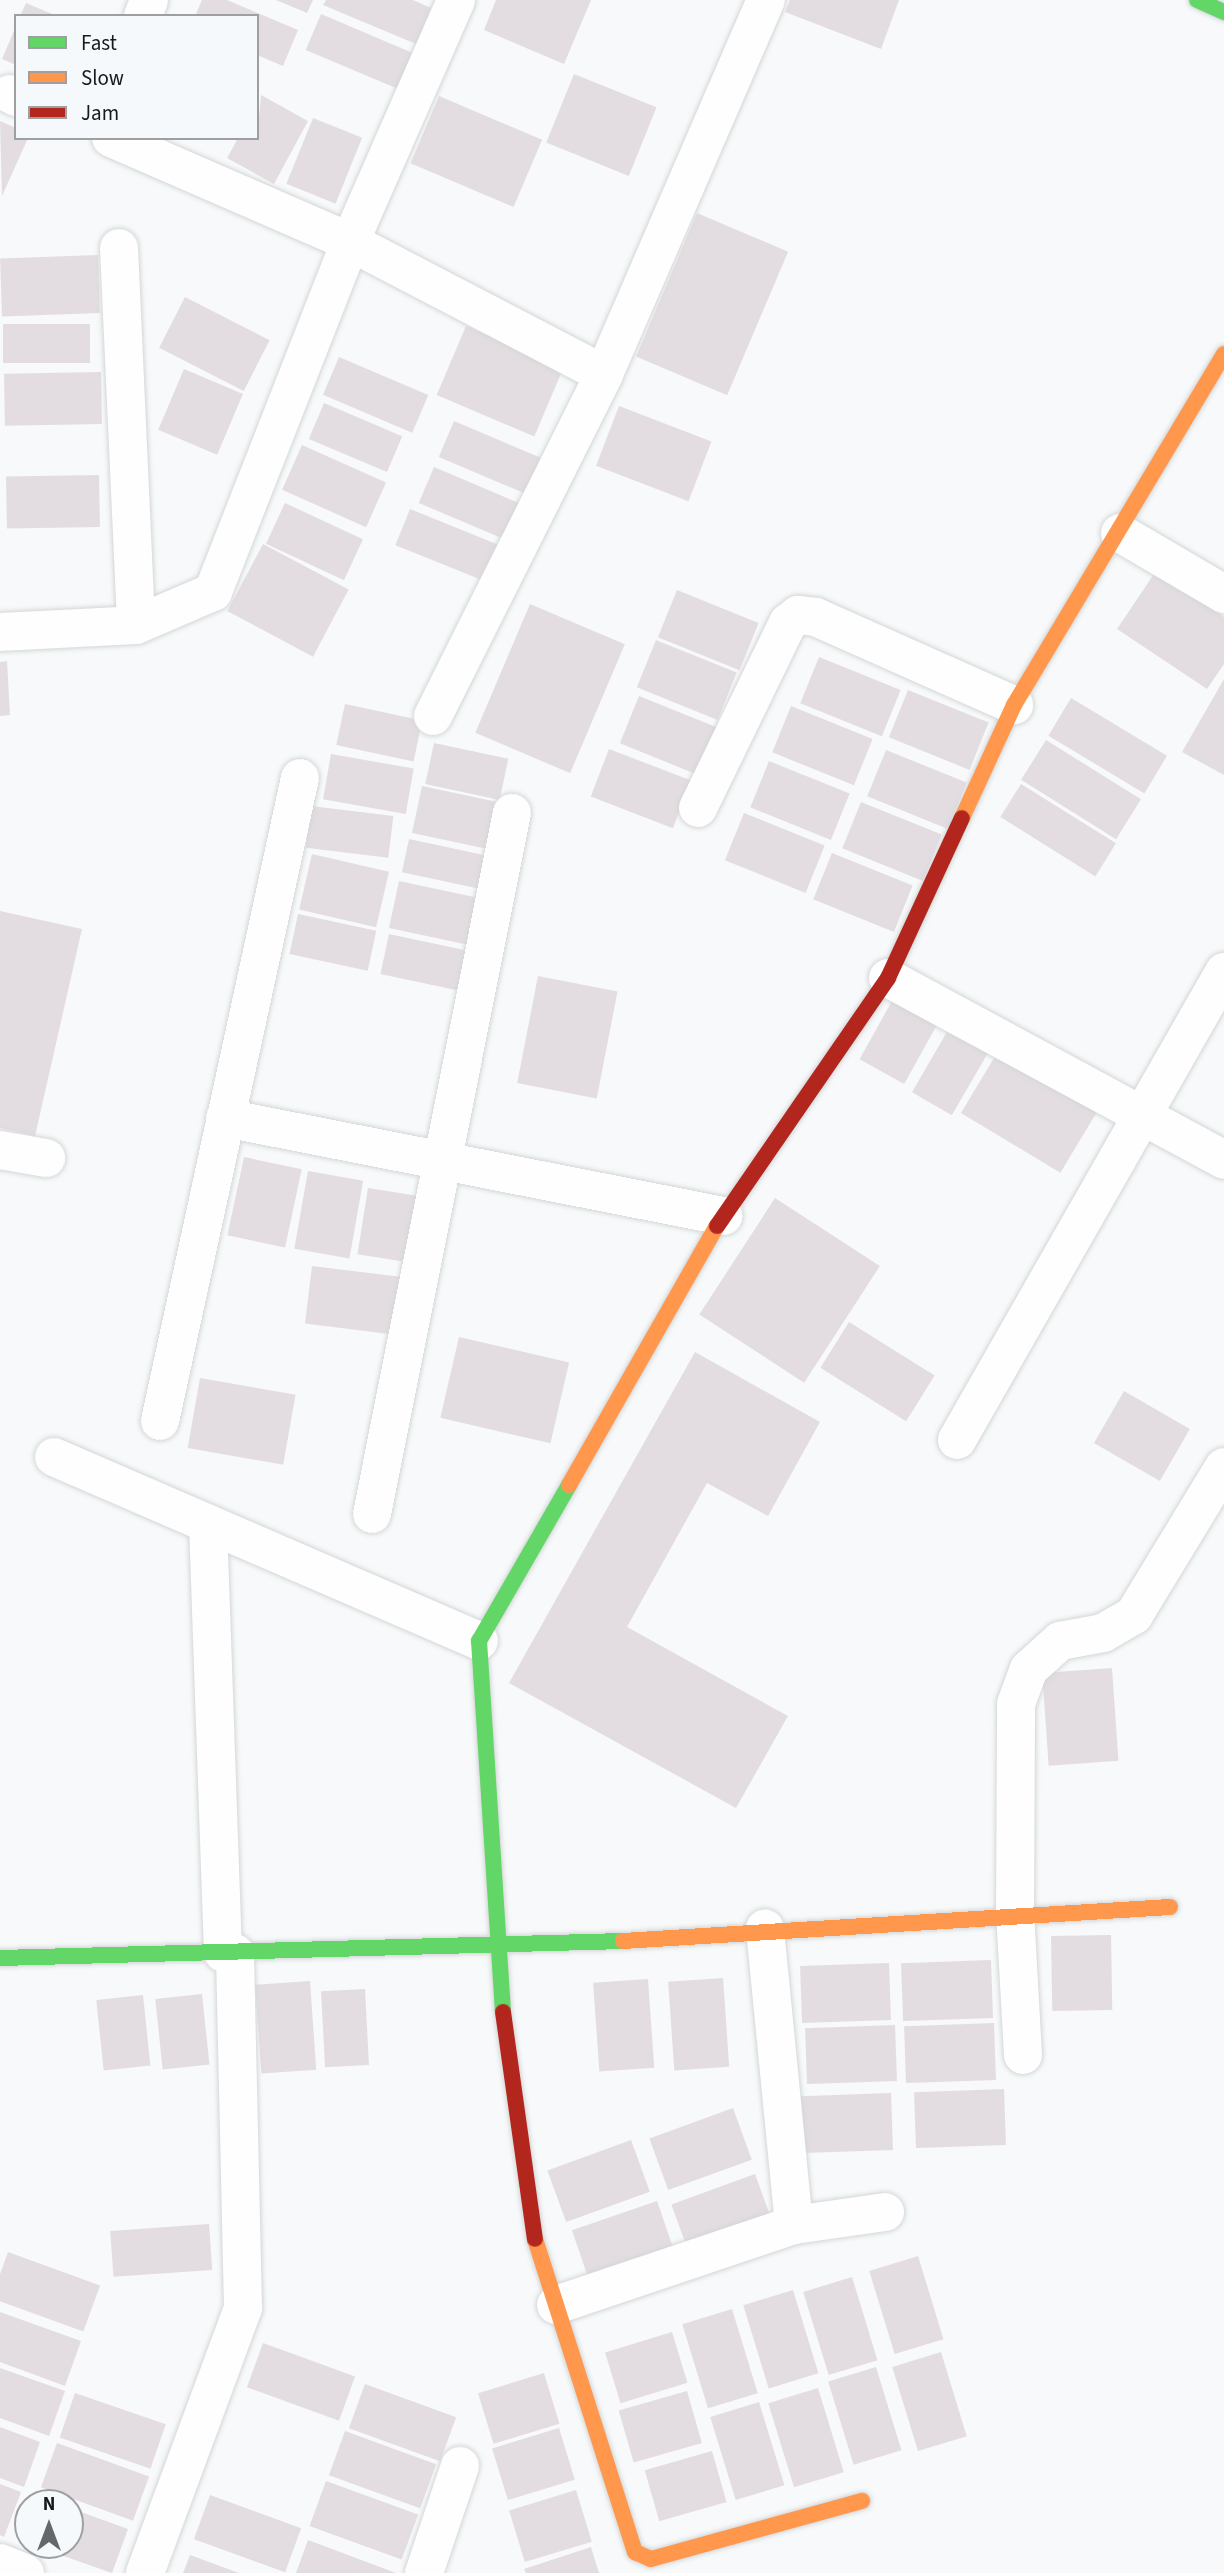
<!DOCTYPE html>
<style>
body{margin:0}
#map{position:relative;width:1224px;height:2573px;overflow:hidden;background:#f7f9fa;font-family:"Source Sans 3",sans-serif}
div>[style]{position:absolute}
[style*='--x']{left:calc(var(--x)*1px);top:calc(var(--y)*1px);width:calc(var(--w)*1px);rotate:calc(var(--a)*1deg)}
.building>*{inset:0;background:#e3dde1;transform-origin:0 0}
.roads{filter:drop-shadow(0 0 2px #d4d6d7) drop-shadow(0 0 2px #d4d6d7)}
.street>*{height:38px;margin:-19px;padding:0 19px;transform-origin:19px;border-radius:19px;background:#fefefe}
.fast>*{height:16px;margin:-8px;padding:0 8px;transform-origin:8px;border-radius:8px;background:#63d668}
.slow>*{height:16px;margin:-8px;padding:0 8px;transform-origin:8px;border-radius:8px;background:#ff974d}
.jam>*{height:16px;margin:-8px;padding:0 8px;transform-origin:8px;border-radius:8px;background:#b3261e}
span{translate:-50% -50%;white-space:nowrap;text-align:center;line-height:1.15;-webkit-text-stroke:5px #f6f9fb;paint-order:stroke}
.legend{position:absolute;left:14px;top:14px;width:245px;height:126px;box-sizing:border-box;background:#f6f9fb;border:2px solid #9d9fa1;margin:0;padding:9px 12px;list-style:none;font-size:21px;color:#181919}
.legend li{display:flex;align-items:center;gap:14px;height:35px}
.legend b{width:35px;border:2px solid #9d9fa1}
.north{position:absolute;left:14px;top:2489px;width:70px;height:70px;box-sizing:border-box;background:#f6f9fb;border:2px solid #9d9fa1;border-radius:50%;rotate:0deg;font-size:19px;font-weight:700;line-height:28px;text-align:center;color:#181919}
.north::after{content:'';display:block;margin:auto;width:24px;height:32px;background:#666768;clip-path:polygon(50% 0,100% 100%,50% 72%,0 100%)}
</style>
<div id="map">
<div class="building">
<i style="clip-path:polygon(202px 0,227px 0,298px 30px,283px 66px,257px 55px,257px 16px,195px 16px)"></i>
<i style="clip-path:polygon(276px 0,313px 0,307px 13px)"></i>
<i style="clip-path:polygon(326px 0,413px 0,431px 8px,416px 44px,323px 5px)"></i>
<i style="clip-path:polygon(496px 0,591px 0,564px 64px,484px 30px)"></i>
<i style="clip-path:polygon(790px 0,899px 0,881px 49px,785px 12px)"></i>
<i style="clip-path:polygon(26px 3px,57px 16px,20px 16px)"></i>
<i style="left:321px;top:14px;width:101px;height:39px;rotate:23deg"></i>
<i style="clip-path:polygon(16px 26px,16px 65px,2px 59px)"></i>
<i style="left:574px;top:74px;width:89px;height:74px;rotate:22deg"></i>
<i style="clip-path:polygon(261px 95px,308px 121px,274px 184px,227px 158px,238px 138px,257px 138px)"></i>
<i style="left:439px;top:96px;width:112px;height:73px;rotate:23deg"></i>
<i style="left:313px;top:118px;width:53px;height:71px;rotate:22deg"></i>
<i style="clip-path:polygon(0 121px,16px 128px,16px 138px,28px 138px,2px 196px)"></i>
<i style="left:697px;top:213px;width:99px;height:156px;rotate:23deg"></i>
<i style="left:98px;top:255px;width:58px;height:98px;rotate:88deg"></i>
<i style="left:185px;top:297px;width:95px;height:57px;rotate:27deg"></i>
<i style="left:3px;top:324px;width:87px;height:39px"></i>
<i style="left:466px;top:326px;width:106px;height:75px;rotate:23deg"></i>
<i style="left:339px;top:357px;width:97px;height:41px;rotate:23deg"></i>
<i style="left:184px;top:369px;width:64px;height:66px;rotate:23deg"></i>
<i style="left:101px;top:372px;width:52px;height:97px;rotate:89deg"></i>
<i style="left:324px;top:403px;width:85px;height:39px;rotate:23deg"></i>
<i style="left:619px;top:406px;width:99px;height:64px;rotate:21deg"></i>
<i style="left:454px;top:421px;width:100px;height:39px;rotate:23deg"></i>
<i style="left:302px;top:445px;width:92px;height:49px;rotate:24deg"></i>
<i style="left:434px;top:467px;width:100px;height:39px;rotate:23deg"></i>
<i style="left:99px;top:475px;width:52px;height:93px;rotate:89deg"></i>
<i style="left:285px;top:503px;width:86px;height:45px;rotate:25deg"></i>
<i style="left:410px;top:509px;width:100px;height:39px;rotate:22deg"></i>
<i style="left:263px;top:544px;width:97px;height:76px;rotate:28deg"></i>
<i style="clip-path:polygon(1156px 571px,1224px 617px,1224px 664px,1207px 689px,1117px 629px)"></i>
<i style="left:677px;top:590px;width:88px;height:51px;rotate:22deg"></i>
<i style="left:530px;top:604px;width:103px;height:140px;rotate:23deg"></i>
<i style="left:656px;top:640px;width:87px;height:51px;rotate:22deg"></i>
<i style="left:819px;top:657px;width:88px;height:50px;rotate:22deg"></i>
<i style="clip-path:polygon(7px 661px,10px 715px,0 716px,0 662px)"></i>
<i style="clip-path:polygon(1224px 679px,1224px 775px,1182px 752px)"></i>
<i style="left:908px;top:690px;width:87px;height:51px;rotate:22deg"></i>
<i style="left:639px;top:696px;width:87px;height:51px;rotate:22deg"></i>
<i style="left:1071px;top:698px;width:112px;height:44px;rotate:31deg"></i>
<i style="left:345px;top:704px;width:79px;height:42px;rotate:12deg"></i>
<i style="left:791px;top:706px;width:88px;height:50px;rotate:22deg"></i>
<i style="left:1046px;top:740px;width:112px;height:47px;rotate:32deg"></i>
<i style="left:434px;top:743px;width:76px;height:42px;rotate:12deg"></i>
<i style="left:609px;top:749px;width:88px;height:51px;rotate:21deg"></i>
<i style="left:886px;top:750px;width:87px;height:50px;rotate:22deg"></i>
<i style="left:331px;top:754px;width:84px;height:46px;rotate:10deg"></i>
<i style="left:769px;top:761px;width:87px;height:50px;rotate:22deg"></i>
<i style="left:1021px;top:784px;width:112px;height:39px;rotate:32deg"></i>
<i style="left:422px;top:786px;width:82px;height:48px;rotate:12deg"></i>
<i style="left:861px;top:802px;width:87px;height:50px;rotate:22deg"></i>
<i style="left:311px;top:806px;width:83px;height:42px;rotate:7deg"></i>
<i style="left:744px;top:813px;width:87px;height:51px;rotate:22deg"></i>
<i style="left:409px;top:839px;width:84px;height:34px;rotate:12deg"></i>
<i style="left:832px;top:853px;width:87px;height:50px;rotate:22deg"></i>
<i style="left:312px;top:854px;width:79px;height:57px;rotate:13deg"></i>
<i style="left:399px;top:881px;width:84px;height:48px;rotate:12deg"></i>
<i style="clip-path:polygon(0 911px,82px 929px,35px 1136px,0 1128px)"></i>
<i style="left:298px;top:914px;width:80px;height:41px;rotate:12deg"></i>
<i style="left:389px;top:934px;width:83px;height:41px;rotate:12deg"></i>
<i style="left:538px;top:976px;width:81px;height:109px;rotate:11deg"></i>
<i style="left:893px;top:999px;width:51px;height:69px;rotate:29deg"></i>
<i style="left:948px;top:1030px;width:46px;height:72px;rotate:30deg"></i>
<i style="left:997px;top:1053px;width:116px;height:70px;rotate:31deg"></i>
<i style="left:244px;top:1157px;width:59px;height:80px;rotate:12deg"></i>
<i style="left:308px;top:1171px;width:56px;height:79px;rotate:10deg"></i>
<i style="left:368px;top:1188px;width:59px;height:67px;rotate:9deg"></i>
<i style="left:775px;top:1198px;width:125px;height:139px;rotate:33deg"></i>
<i style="left:312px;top:1266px;width:89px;height:58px;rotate:7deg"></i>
<i style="left:849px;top:1322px;width:101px;height:54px;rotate:32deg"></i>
<i style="left:459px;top:1337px;width:113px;height:83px;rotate:13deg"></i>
<i style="clip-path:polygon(695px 1352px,820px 1422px,768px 1516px,707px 1483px,627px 1627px,788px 1716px,736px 1808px,509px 1683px)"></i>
<i style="left:200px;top:1378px;width:97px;height:71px;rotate:10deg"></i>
<i style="left:1124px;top:1391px;width:76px;height:60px;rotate:30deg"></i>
<i style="left:1112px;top:1668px;width:93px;height:70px;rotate:86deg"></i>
<i style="left:1111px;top:1935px;width:75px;height:60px;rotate:89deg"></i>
<i style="left:991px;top:1960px;width:58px;height:90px;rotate:88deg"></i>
<i style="left:889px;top:1963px;width:57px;height:89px;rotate:88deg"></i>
<i style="left:723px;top:1978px;width:89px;height:55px;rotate:86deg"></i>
<i style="left:648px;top:1979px;width:89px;height:55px;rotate:86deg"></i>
<i style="left:310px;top:1981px;width:89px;height:55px;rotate:86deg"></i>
<i style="left:365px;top:1989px;width:76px;height:44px;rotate:87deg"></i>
<i style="left:202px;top:1994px;width:71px;height:47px;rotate:84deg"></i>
<i style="left:143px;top:1995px;width:71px;height:47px;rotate:84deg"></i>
<i style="left:994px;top:2023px;width:57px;height:90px;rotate:88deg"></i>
<i style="left:895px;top:2025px;width:56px;height:90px;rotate:88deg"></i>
<i style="left:1004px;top:2089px;width:56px;height:90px;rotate:88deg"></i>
<i style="left:891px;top:2093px;width:57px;height:90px;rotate:88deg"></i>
<i style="left:733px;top:2108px;width:55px;height:89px;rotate:70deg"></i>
<i style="left:631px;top:2140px;width:55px;height:89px;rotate:70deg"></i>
<i style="left:755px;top:2174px;width:55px;height:89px;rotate:70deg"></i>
<i style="left:657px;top:2201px;width:55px;height:90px;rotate:71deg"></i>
<i style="left:209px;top:2224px;width:46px;height:99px;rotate:86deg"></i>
<i style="left:8px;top:2252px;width:98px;height:49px;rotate:20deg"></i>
<i style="left:918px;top:2256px;width:87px;height:51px;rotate:73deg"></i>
<i style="left:852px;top:2277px;width:87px;height:51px;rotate:73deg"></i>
<i style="left:793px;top:2290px;width:87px;height:52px;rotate:73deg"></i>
<i style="left:732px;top:2309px;width:88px;height:52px;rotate:73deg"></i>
<i style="clip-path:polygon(0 2312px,81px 2341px,65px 2386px,0 2362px)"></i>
<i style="left:672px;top:2332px;width:53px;height:70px;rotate:73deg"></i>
<i style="left:263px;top:2343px;width:98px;height:47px;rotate:20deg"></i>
<i style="left:941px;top:2352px;width:88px;height:51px;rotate:73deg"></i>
<i style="left:876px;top:2367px;width:87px;height:50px;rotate:73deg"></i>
<i style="clip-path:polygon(0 2368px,65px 2391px,49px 2436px,0 2418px)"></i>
<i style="left:544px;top:2373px;width:53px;height:69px;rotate:73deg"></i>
<i style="left:365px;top:2384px;width:97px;height:47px;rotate:20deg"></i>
<i style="left:818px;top:2388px;width:88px;height:52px;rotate:73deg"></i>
<i style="left:687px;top:2391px;width:54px;height:71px;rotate:74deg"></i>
<i style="left:75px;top:2393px;width:96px;height:47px;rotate:19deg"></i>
<i style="left:759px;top:2402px;width:87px;height:51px;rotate:73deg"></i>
<i style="clip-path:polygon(0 2427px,40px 2442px,24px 2487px,0 2478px)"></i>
<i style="left:559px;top:2428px;width:54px;height:70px;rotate:73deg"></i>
<i style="left:345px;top:2431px;width:97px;height:47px;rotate:20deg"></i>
<i style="left:57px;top:2443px;width:98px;height:47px;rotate:20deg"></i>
<i style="left:712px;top:2451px;width:53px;height:70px;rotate:74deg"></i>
<i style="left:326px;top:2481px;width:98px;height:48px;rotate:20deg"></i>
<i style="clip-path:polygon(0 2484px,21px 2492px,4px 2537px,0 2535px)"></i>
<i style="left:576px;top:2490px;width:54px;height:70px;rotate:73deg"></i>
<i style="left:210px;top:2495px;width:97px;height:47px;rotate:20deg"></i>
<i style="clip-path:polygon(70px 2508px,128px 2529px,112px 2573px,32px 2545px,70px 2545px)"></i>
<i style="clip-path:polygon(308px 2540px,396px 2573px,296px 2573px)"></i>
<i style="clip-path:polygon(591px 2547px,599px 2573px,526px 2573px,524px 2569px)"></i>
<i style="clip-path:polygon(190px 2555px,239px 2573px,183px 2573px)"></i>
</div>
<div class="roads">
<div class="street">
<i style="--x:143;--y:16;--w:17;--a:-69"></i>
<i style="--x:10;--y:94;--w:7;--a:27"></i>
<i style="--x:111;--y:138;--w:261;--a:23.5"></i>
<i style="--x:350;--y:242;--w:286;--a:27.5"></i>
<i style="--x:119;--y:248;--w:377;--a:87.4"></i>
<i style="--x:1120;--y:533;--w:121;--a:30.4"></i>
<i style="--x:0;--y:632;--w:136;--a:-2.9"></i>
<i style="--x:136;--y:625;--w:84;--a:-23.2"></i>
<i style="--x:213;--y:592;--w:376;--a:-68.6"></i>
<i style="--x:350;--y:242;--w:264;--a:-66.3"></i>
<i style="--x:433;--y:716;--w:382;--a:-63.4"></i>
<i style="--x:604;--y:374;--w:408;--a:-66.6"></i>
<i style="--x:698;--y:808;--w:206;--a:-64.1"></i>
<i style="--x:788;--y:623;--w:13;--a:-39"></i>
<i style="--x:798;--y:615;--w:18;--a:6"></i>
<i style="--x:816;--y:617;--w:217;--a:24"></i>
<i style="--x:888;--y:978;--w:382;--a:28.4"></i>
<i style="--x:225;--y:1118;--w:508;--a:11.13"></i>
<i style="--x:0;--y:1150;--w:47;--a:9.9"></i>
<i style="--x:160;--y:1421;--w:658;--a:-77.72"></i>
<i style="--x:957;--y:1440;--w:539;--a:-60.29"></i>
<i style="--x:54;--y:1457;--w:463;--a:23.4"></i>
<i style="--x:372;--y:1514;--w:715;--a:-78.71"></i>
<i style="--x:208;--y:1524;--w:429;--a:88"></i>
<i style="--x:1023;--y:2055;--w:143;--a:-93.2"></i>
<i style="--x:1015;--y:1912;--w:208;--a:-89.7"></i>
<i style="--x:1016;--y:1704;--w:37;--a:-70"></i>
<i style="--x:1029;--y:1669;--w:42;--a:-42.1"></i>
<i style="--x:1060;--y:1641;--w:44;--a:-10.5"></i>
<i style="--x:1103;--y:1633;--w:36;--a:-30"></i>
<i style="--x:1134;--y:1615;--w:173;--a:-58.7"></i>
<i style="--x:794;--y:2225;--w:92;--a:-8.1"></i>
<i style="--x:556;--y:2305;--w:251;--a:-18.6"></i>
<i style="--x:794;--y:2225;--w:298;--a:-95.6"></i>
<i style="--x:0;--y:2563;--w:27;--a:22"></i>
<i style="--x:145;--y:2573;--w:283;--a:-69.7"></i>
<i style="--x:243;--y:2308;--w:355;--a:-91.3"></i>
<i style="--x:424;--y:2573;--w:113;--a:-71.4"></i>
</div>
<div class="fast">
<i style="--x:1197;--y:0;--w:30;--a:24"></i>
<i style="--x:0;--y:1958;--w:623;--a:-1.56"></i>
<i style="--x:503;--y:2012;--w:372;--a:-93.7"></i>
<i style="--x:479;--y:1641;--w:180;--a:-60"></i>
</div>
<div class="slow">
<i style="--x:962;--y:818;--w:124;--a:-65.3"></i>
<i style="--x:1014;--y:705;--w:409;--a:-59.1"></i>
<i style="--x:569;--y:1485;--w:298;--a:-60.3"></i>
<i style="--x:623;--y:1941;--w:548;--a:-3.56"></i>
<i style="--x:535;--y:2239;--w:329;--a:72.3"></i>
<i style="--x:635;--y:2552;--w:17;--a:24"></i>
<i style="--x:651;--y:2559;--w:219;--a:-15.4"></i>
</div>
<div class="jam">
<i style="--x:717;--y:1226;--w:301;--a:-55.4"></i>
<i style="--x:888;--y:978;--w:176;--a:-65.2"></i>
<i style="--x:503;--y:2012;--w:229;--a:82"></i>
</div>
</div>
<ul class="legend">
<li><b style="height:9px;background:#63d668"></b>Fast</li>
<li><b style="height:9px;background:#ff974d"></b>Slow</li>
<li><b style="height:9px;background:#b3261e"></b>Jam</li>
</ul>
<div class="north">N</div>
</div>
